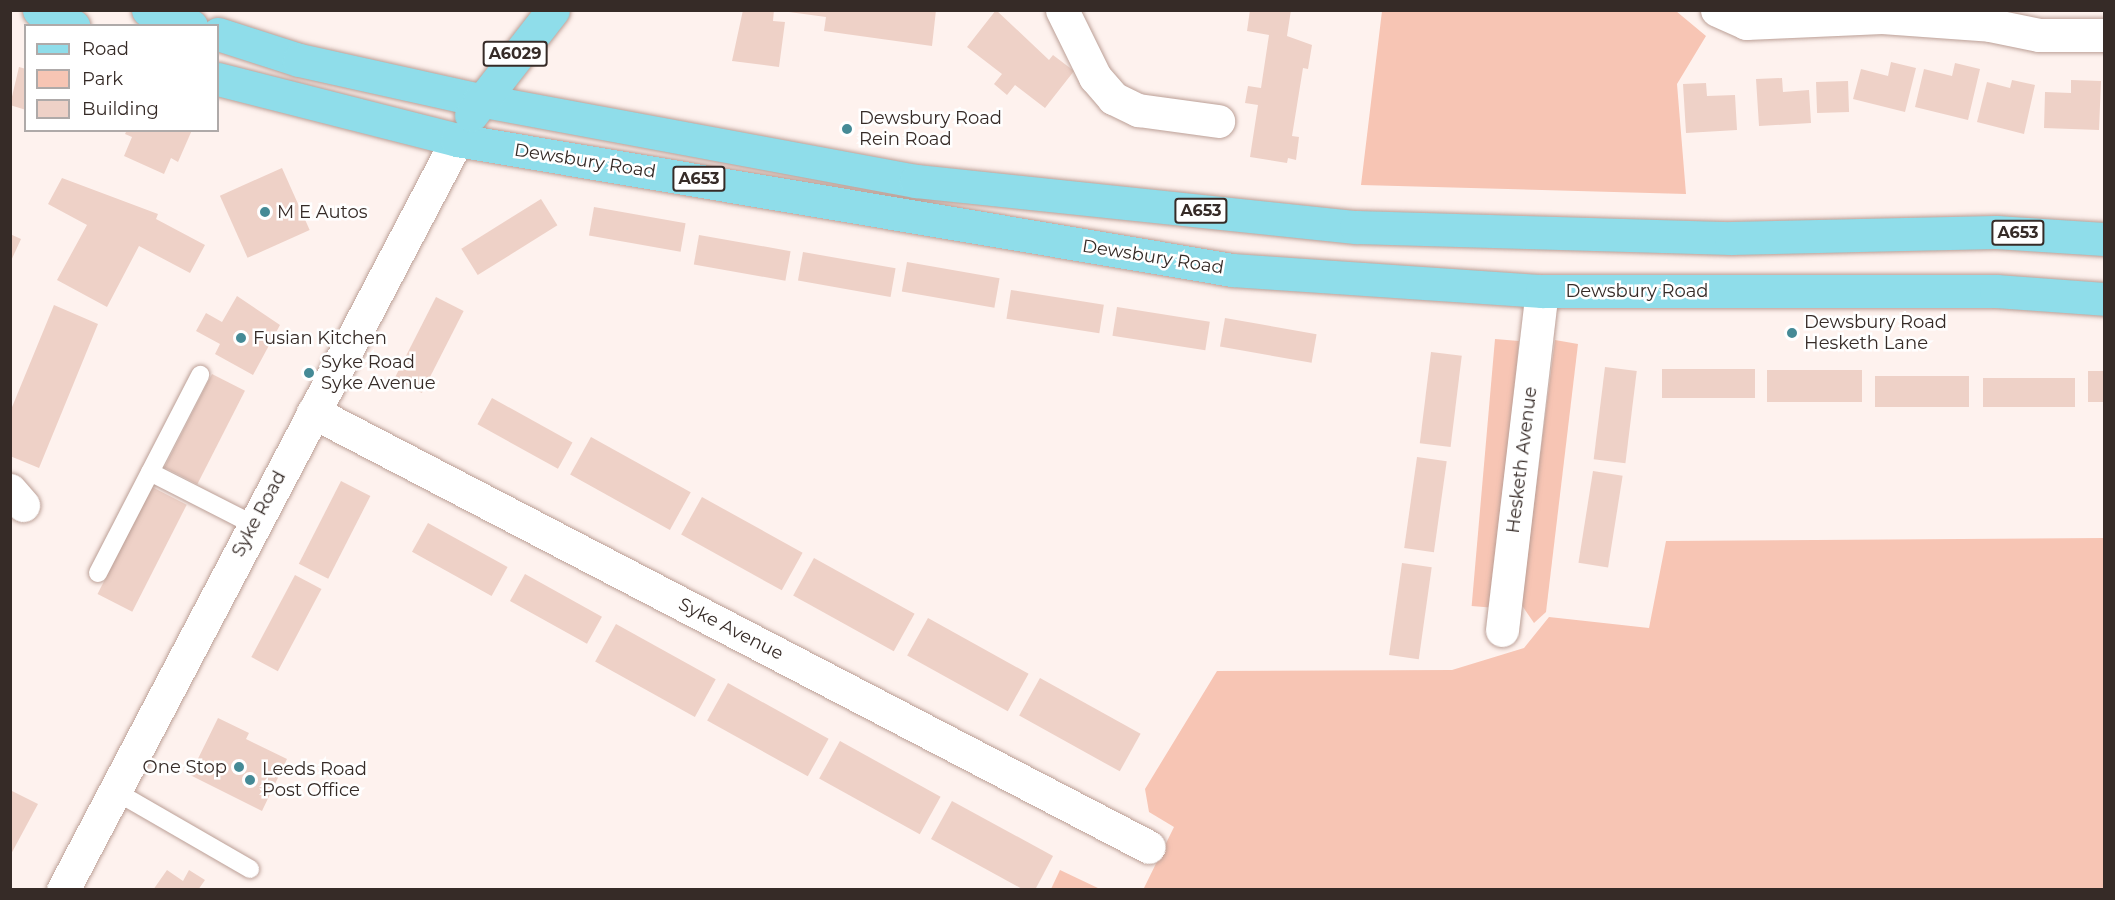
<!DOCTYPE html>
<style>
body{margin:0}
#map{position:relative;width:2115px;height:900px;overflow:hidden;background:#fef2ee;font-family:Montserrat,sans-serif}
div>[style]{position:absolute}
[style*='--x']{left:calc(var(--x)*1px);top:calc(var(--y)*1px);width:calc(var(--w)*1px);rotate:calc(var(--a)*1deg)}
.green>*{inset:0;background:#f7c5b4;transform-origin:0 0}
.building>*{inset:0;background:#eed1c7;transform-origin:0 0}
.roads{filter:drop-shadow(0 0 2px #bb9f96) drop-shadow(0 0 2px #bb9f96)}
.lane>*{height:18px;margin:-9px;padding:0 9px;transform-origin:9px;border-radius:9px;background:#fff}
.street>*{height:33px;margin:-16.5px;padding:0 16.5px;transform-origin:16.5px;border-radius:16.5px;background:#fff}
.secondary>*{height:33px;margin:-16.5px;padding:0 16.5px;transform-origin:16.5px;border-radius:16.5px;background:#fff}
.primary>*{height:33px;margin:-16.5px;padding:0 16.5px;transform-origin:16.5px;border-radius:16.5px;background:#8fddea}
.dots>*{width:16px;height:16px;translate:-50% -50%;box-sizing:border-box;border:3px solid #fff;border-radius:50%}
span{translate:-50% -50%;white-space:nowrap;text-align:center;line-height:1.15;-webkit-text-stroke:5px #fff;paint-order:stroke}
.shield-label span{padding:2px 4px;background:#fff;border:2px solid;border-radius:4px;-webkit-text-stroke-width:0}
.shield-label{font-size:16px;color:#362b27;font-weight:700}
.poi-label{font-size:18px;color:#362b27}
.left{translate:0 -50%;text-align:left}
.right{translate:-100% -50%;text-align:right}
.street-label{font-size:18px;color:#362b27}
.frame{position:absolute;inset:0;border:12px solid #362b27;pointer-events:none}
.legend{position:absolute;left:24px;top:24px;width:195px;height:108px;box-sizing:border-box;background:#fff;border:2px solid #afaaa9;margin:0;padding:8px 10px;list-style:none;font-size:18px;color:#362b27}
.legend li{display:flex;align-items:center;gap:12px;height:30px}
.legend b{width:30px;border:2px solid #afaaa9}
</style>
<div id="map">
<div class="green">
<i style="clip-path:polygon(1382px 11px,1676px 11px,1706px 36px,1677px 84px,1686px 194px,1361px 185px)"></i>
<i style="left:1495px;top:339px;width:24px;height:268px;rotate:5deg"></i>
<i style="clip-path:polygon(1555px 340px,1578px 344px,1546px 612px,1534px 623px,1521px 604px)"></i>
<i style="clip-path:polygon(2104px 538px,2104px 889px,1143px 890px,1174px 827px,1149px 812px,1145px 789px,1217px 671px,1452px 670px,1524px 648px,1549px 617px,1649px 628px,1666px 541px)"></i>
<i style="clip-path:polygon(1060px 870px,1100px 889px,1051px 889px)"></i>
</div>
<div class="building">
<i style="clip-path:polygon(743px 10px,774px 10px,773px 21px,785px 22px,779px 67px,732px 61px)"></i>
<i style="clip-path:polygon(936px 10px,932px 46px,824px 31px,826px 17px,789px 12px)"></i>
<i style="clip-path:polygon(996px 10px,1049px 60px,1053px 55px,1074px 71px,1045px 108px,1015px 85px,1007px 95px,994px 84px,1002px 74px,967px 47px)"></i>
<i style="clip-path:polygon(1250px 10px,1291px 10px,1287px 36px,1312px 45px,1308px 69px,1303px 68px,1292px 136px,1299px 137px,1296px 160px,1288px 158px,1287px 163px,1250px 157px,1258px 105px,1245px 103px,1248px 86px,1261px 88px,1269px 35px,1247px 31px)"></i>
<i style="clip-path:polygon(1891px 62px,1916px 68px,1905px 112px,1853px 99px,1861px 69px,1888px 76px)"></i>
<i style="clip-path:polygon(1955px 63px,1980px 69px,1968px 120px,1915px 107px,1924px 69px,1952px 76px)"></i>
<i style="clip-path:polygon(19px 67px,26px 69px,26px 110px,10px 105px)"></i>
<i style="clip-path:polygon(1782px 78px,1783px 92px,1809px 90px,1811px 123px,1759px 126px,1756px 79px)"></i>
<i style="clip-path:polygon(2012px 80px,2035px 85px,2024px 134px,1977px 122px,1987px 82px,2010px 88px)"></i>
<i style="clip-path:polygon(2071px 80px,2101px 81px,2099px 130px,2044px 128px,2045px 92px,2071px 93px)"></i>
<i style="left:1848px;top:81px;width:31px;height:32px;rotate:88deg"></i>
<i style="clip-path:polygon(1706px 83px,1707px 96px,1735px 95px,1737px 130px,1686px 133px,1683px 84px)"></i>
<i style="clip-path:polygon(127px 130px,192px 130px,178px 162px,171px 158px,164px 174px,124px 156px,132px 137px,125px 134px)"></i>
<i style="left:282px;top:168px;width:68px;height:68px;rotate:66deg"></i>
<i style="clip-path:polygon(62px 178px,158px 214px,156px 219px,205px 245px,190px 273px,139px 246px,107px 307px,57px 280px,87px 225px,48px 204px)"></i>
<i style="left:541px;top:199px;width:31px;height:94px;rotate:58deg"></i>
<i style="left:594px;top:207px;width:93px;height:29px;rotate:10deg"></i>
<i style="clip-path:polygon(10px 234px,21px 239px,10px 263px)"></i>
<i style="left:699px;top:235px;width:93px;height:30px;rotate:10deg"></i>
<i style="left:803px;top:252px;width:94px;height:29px;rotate:10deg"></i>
<i style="left:907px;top:262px;width:94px;height:30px;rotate:10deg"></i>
<i style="left:1011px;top:290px;width:94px;height:29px;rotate:9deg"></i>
<i style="clip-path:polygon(237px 296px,280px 325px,253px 375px,215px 354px,220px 344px,196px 331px,206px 313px,222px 322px)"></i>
<i style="left:436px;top:297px;width:31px;height:92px;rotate:27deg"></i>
<i style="clip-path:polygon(54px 305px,98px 324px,39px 468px,10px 456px,10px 412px)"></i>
<i style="left:1117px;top:307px;width:94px;height:29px;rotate:9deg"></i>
<i style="left:1225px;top:318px;width:93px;height:29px;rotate:10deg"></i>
<i style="left:1431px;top:352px;width:31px;height:92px;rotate:7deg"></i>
<i style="left:1605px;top:367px;width:32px;height:93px;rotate:7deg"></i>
<i style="left:1662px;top:369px;width:93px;height:29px"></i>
<i style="left:1767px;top:370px;width:95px;height:32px"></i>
<i style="left:2088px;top:371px;width:16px;height:31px"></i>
<i style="left:212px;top:374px;width:37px;height:105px;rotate:27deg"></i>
<i style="left:1875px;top:376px;width:94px;height:31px"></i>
<i style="left:1983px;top:378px;width:92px;height:29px"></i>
<i style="left:492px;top:398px;width:92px;height:30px;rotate:29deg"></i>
<i style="left:591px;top:437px;width:114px;height:43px;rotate:29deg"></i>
<i style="left:1417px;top:457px;width:30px;height:92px;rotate:8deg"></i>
<i style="left:1593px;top:471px;width:30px;height:93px;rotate:9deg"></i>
<i style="left:341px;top:481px;width:33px;height:93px;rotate:27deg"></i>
<i style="left:152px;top:487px;width:39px;height:120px;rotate:27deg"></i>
<i style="left:702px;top:497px;width:115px;height:43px;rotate:29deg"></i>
<i style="left:428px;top:523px;width:91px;height:33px;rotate:29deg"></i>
<i style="left:814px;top:558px;width:115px;height:43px;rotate:29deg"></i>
<i style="left:1402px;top:563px;width:30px;height:93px;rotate:8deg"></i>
<i style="left:525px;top:574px;width:88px;height:31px;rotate:29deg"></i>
<i style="left:295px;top:575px;width:30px;height:93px;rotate:28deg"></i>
<i style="left:928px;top:618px;width:115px;height:43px;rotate:29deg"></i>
<i style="left:616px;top:624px;width:114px;height:43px;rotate:29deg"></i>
<i style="left:1040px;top:678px;width:115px;height:43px;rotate:29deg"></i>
<i style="left:728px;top:683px;width:115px;height:43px;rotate:29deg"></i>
<i style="clip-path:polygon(218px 718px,249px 733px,246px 739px,287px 759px,262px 811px,190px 775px)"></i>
<i style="left:840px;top:741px;width:115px;height:43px;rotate:29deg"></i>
<i style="clip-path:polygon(10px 790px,38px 804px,10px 856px)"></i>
<i style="clip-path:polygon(952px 801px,1053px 856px,1035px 890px,1024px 890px,931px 839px)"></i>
<i style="clip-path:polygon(167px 870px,183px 881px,189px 870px,205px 880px,198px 890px,153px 890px)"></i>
</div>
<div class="roads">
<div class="lane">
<i style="--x:150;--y:472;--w:117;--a:27"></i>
<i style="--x:98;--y:573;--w:223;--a:-62.7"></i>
<i style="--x:115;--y:791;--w:156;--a:30"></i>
</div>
<div class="street">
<i style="--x:1062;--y:10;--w:75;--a:63.8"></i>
<i style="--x:1095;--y:77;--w:28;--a:49"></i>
<i style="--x:1113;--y:98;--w:28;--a:26"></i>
<i style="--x:1138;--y:110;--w:81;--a:7.8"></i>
<i style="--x:1717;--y:10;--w:32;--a:24"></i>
<i style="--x:1746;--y:23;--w:136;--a:-2.5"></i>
<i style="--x:1882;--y:17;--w:108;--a:4.2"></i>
<i style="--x:1990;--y:25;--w:50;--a:11.5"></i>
<i style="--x:2039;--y:35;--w:65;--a:0"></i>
<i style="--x:313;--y:412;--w:942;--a:27.49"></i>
<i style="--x:10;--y:490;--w:20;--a:49"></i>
<i style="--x:1502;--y:630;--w:341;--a:-83.3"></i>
</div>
<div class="secondary">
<i style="--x:63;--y:890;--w:847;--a:-62.29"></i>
</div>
<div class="primary">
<i style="--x:39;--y:10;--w:38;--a:25"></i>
<i style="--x:148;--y:10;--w:46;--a:20.4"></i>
<i style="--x:218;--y:34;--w:85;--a:17.8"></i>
<i style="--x:299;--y:60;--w:184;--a:12.5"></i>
<i style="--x:479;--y:100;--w:444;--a:10.5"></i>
<i style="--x:916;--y:181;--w:442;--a:6"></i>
<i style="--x:1356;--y:227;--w:375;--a:1.7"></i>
<i style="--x:1731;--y:238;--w:265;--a:-1.3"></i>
<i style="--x:1996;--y:232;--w:108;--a:3.7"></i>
<i style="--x:218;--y:79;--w:247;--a:14.3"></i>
<i style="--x:457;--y:140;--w:786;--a:9.52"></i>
<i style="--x:1232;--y:270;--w:311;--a:3.9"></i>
<i style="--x:1542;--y:291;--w:454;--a:0"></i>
<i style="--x:1996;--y:291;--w:108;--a:4.2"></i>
<i style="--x:471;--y:115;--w:133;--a:-52"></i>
</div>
</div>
<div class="dots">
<i style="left:847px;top:129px;background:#458a96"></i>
<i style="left:265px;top:212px;background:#458a96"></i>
<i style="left:1792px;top:333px;background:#458a96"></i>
<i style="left:241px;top:338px;background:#458a96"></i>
<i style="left:309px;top:373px;background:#458a96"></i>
<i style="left:239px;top:767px;background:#458a96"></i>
<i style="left:250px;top:780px;background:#458a96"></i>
</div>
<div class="shield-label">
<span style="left:515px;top:54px">A6029</span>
<span style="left:699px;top:179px">A653</span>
<span style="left:1201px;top:211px">A653</span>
<span style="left:2018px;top:233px">A653</span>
</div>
<div class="poi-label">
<span class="left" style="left:859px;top:129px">Dewsbury Road<br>Rein Road</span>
<span class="left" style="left:277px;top:212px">M E Autos</span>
<span class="left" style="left:1804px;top:333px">Dewsbury Road<br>Hesketh Lane</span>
<span class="left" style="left:253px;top:338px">Fusian Kitchen</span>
<span class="left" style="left:321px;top:373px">Syke Road<br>Syke Avenue</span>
<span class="right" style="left:227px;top:767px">One Stop</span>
<span class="left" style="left:262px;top:780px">Leeds Road<br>Post Office</span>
</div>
<div class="street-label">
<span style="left:585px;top:161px;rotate:9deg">Dewsbury Road</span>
<span style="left:1153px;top:257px;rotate:9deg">Dewsbury Road</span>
<span style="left:1637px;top:291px">Dewsbury Road</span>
<span style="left:1522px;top:460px;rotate:-83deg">Hesketh Avenue</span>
<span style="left:259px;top:514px;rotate:-62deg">Syke Road</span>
<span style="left:731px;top:629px;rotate:27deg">Syke Avenue</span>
</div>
<div class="frame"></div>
<ul class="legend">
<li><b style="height:8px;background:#8fddea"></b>Road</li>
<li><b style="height:16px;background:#f7c5b4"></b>Park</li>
<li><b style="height:16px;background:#eed1c7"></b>Building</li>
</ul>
</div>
